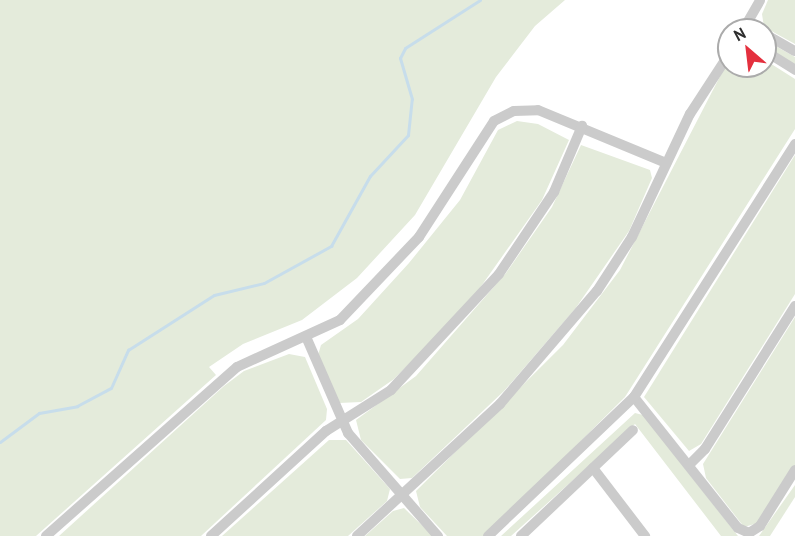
<!DOCTYPE html>
<style>
body{margin:0}
#map{position:relative;width:795px;height:536px;overflow:hidden;background:#fff;font-family:"PT Sans",sans-serif}
div>[style]{position:absolute}
[style*='--x']{left:calc(var(--x)*1px);top:calc(var(--y)*1px);width:calc(var(--w)*1px);rotate:calc(var(--a)*1deg)}
.green>*{inset:0;background:#e4ebdb}
.stream>*{height:3px;margin:-1.5px;padding:0 1.5px;transform-origin:1.5px;border-radius:1.5px;background:#c7ddeb}
.street>*{height:10px;margin:-5px;padding:0 5px;transform-origin:5px;border-radius:5px;background:#cbcbcb}
span{translate:-50% -50%;white-space:nowrap;text-align:center;line-height:1.15;-webkit-text-stroke:6px #fff;paint-order:stroke}
.north{position:absolute;left:717px;top:18px;width:60px;height:60px;box-sizing:border-box;background:#fff;border:2px solid #ababab;border-radius:50%;rotate:332deg;font-size:16px;font-weight:700;line-height:24px;text-align:center;color:#2e2e2e}
.north::after{content:'';display:block;margin:auto;width:21px;height:27px;background:#e4303e;clip-path:polygon(50% 0,100% 100%,50% 72%,0 100%)}
</style>
<div id="map">
<div class="green">
<i style="clip-path:polygon(0 0,565px 0,535px 26px,496px 77px,415px 215px,357px 278px,302px 320px,243px 344px,209px 367px,216px 375px,36px 536px,0 536px)"></i>
<i style="clip-path:polygon(768px 0,795px 0,795px 44px,764px 27px,762px 14px)"></i>
<i style="clip-path:polygon(765px 40px,795px 57px,795px 65px,765px 47px)"></i>
<i style="clip-path:polygon(729px 59px,729px 66px,765px 66px,765px 60px,795px 79px,795px 129px,625px 397px,485px 536px,447px 536px,420px 507px,416px 491px,563px 345px,620px 270px)"></i>
<i style="clip-path:polygon(517px 121px,538px 124px,569px 140px,542px 200px,470px 302px,394px 379px,361px 402px,339px 403px,318px 355px,321px 345px,358px 319px,409px 263px,460px 200px,498px 130px)"></i>
<i style="clip-path:polygon(581px 145px,650px 170px,652px 178px,629px 231px,575px 309px,504px 391px,412px 478px,400px 479px,361px 440px,356px 420px,416px 376px,506px 273px,552px 207px)"></i>
<i style="clip-path:polygon(795px 155px,795px 294px,701px 444px,689px 451px,644px 397px)"></i>
<i style="clip-path:polygon(795px 317px,795px 466px,758px 523px,744px 527px,706px 478px,703px 464px)"></i>
<i style="clip-path:polygon(289px 354px,305px 357px,327px 409px,326px 420px,201px 536px,59px 536px,224px 386px,244px 371px)"></i>
<i style="clip-path:polygon(635px 413px,643px 415px,738px 536px,721px 536px,635px 424px,511px 536px,501px 536px)"></i>
<i style="clip-path:polygon(329px 440px,346px 440px,390px 489px,387px 501px,348px 536px,222px 536px)"></i>
<i style="clip-path:polygon(795px 485px,795px 497px,770px 536px,759px 536px)"></i>
<i style="clip-path:polygon(404px 508px,433px 536px,365px 536px,393px 511px)"></i>
</div>
<div class="stream">
<i style="--x:0;--y:442;--w:49;--a:-36.6"></i>
<i style="--x:39;--y:413;--w:39;--a:-10"></i>
<i style="--x:77;--y:406;--w:38;--a:-28"></i>
<i style="--x:111;--y:388;--w:42;--a:-65.9"></i>
<i style="--x:128;--y:350;--w:102;--a:-32.6"></i>
<i style="--x:214;--y:295;--w:51;--a:-13.5"></i>
<i style="--x:264;--y:283;--w:77;--a:-28.9"></i>
<i style="--x:331;--y:246;--w:80;--a:-60.9"></i>
<i style="--x:370;--y:176;--w:56;--a:-47.2"></i>
<i style="--x:408;--y:135;--w:36;--a:-84"></i>
<i style="--x:412;--y:99;--w:43;--a:-106.3"></i>
<i style="--x:400;--y:58;--w:11;--a:-63"></i>
<i style="--x:405;--y:48;--w:89;--a:-32.6"></i>
</div>
<div class="street">
<i style="--x:743;--y:30;--w:34;--a:-60"></i>
<i style="--x:765;--y:34;--w:34;--a:30"></i>
<i style="--x:765;--y:51;--w:36;--a:32"></i>
<i style="--x:307;--y:339;--w:103;--a:66.4"></i>
<i style="--x:348;--y:433;--w:137;--a:48.9"></i>
<i style="--x:634;--y:397;--w:167;--a:51.6"></i>
<i style="--x:738;--y:528;--w:12;--a:24"></i>
<i style="--x:749;--y:533;--w:13;--a:-32"></i>
<i style="--x:760;--y:526;--w:66;--a:-58"></i>
<i style="--x:690;--y:464;--w:21;--a:-45"></i>
<i style="--x:705;--y:449;--w:169;--a:-57.8"></i>
<i style="--x:593;--y:468;--w:86;--a:52.6"></i>
<i style="--x:46;--y:536;--w:255;--a:-41.5"></i>
<i style="--x:237;--y:367;--w:113;--a:-24.5"></i>
<i style="--x:340;--y:320;--w:115;--a:-46.4"></i>
<i style="--x:419;--y:237;--w:138;--a:-57.1"></i>
<i style="--x:494;--y:121;--w:22;--a:-27"></i>
<i style="--x:514;--y:111;--w:24;--a:-2"></i>
<i style="--x:538;--y:110;--w:139;--a:22.5"></i>
<i style="--x:211;--y:536;--w:156;--a:-42.4"></i>
<i style="--x:326;--y:431;--w:77;--a:-32.2"></i>
<i style="--x:391;--y:390;--w:158;--a:-47"></i>
<i style="--x:499;--y:274;--w:99;--a:-56.1"></i>
<i style="--x:554;--y:192;--w:72;--a:-67"></i>
<i style="--x:357;--y:536;--w:195;--a:-42.7"></i>
<i style="--x:500;--y:404;--w:149;--a:-49.4"></i>
<i style="--x:597;--y:291;--w:64;--a:-57.1"></i>
<i style="--x:632;--y:237;--w:136;--a:-64.8"></i>
<i style="--x:690;--y:114;--w:72;--a:-57"></i>
<i style="--x:488;--y:536;--w:202;--a:-43.6"></i>
<i style="--x:634;--y:397;--w:300;--a:-57.5"></i>
<i style="--x:521;--y:536;--w:154;--a:-43.4"></i>
</div>
<div class="north">N</div>
</div>
